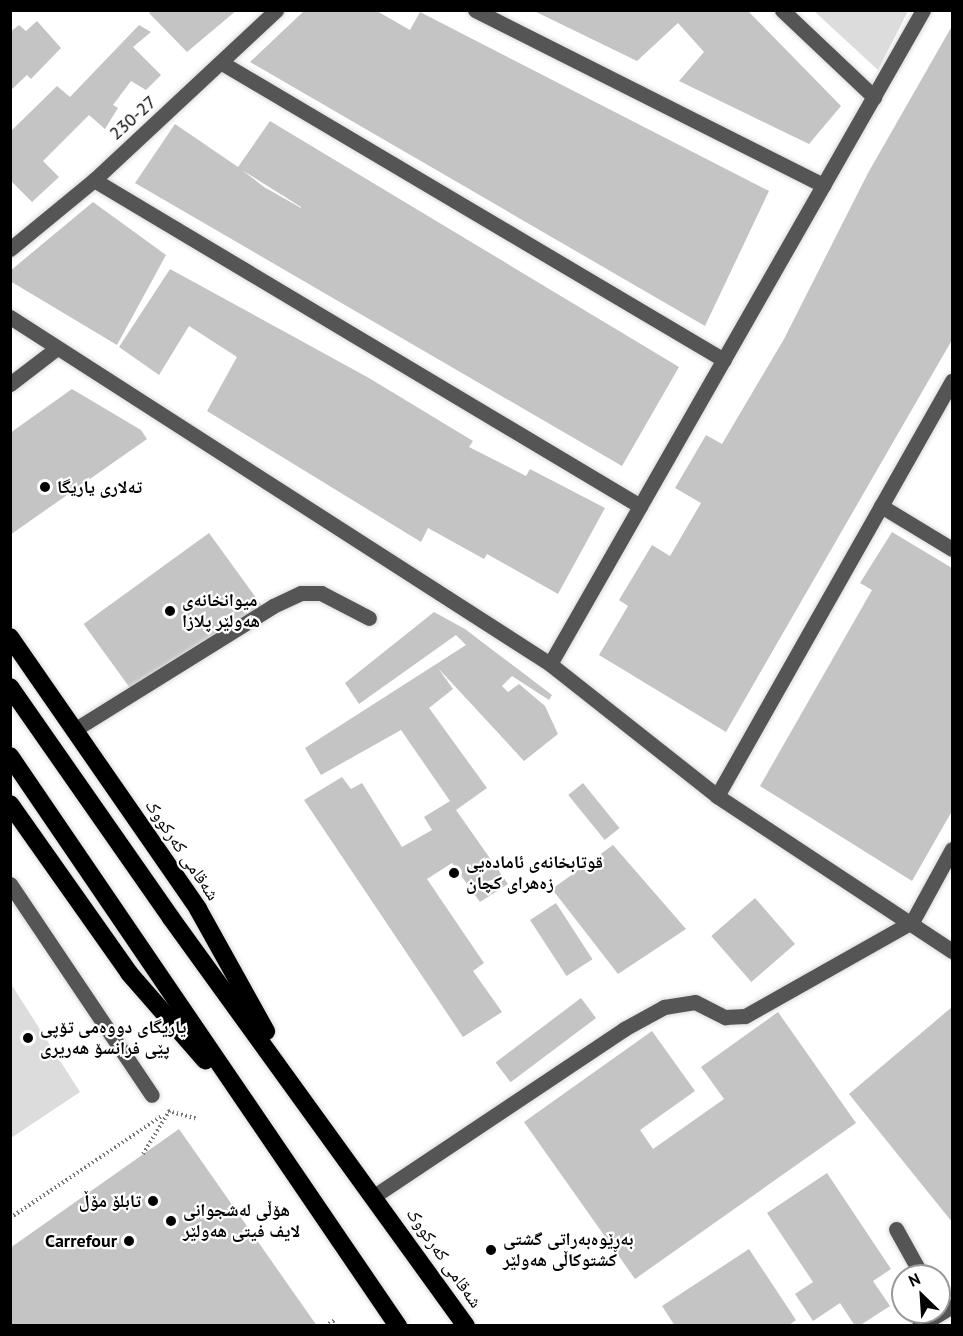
<!DOCTYPE html>
<meta charset="utf-8">
<style>
body{margin:0}
#map{position:relative;width:963px;height:1336px;overflow:hidden;background:#fff;font-family:"PT Sans","Noto Naskh Arabic",sans-serif}
div>[style]{position:absolute}
[style*='--x']{left:calc(var(--x)*1px);top:calc(var(--y)*1px);width:calc(var(--w)*1px);rotate:calc(var(--a)*1deg)}
.green>*{inset:0;background:#dcdcdc}
.building>*{inset:0;background:#c4c4c4;transform-origin:0 0}
.path>*{height:4px;margin-top:-2px;transform-origin:0;background:repeating-linear-gradient(90deg,#777 0 1.5px,transparent 0 4.5px)}
.roads{filter:drop-shadow(0 0 2px #dbdbdb) drop-shadow(0 0 2px #dbdbdb)}
.minor>*{height:15px;margin:-7.5px;padding:0 7.5px;transform-origin:7.5px;border-radius:7.5px;background:#555}
.highway>*{height:18px;margin:-9px;padding:0 9px;transform-origin:9px;border-radius:9px;background:#000}
.dots>*{width:16px;height:16px;translate:-50% -50%;box-sizing:border-box;border:3px solid #fff;border-radius:50%}
span{translate:-50% -50%;white-space:nowrap;text-align:center;line-height:1.15;-webkit-text-stroke:4.5px #fff;paint-order:stroke}
.street-label{font-size:18px;color:#000}
.poi-label{font-size:18px;color:#000;font-weight:700}
.left{translate:0 -50%;text-align:left}
.right{translate:-100% -50%;text-align:right}
.frame{position:absolute;inset:0;border:12px solid #000;pointer-events:none}
.north{position:absolute;left:891px;top:1264px;width:60px;height:60px;box-sizing:border-box;background:#fff;border:2px solid #999;border-radius:50%;rotate:335deg;font-size:16px;font-weight:700;line-height:24px;text-align:center;color:#000}
.north::after{content:'';display:block;margin:auto;width:21px;height:27px;background:#000;clip-path:polygon(50% 0,100% 100%,50% 72%,0 100%)}
</style>
<div id="map">
<div class="green">
<i style="clip-path:polygon(814px 11px,908px 11px,878px 70px)"></i>
<i style="clip-path:polygon(11px 984px,80px 1092px,11px 1138px,10px 1138px)"></i>
</div>
<div class="building">
<i style="clip-path:polygon(152px 10px,237px 10px,187px 52px,149px 13px)"></i>
<i style="clip-path:polygon(305px 10px,375px 10px,410px 30px,420px 12px,769px 191px,705px 326px,250px 62px)"></i>
<i style="clip-path:polygon(532px 10px,747px 10px,841px 106px,809px 144px,679px 81px,704px 52px,678px 23px,637px 61px)"></i>
<i style="clip-path:polygon(37px 21px,61px 48px,31px 79px,27px 75px,10px 91px,10px 32px,19px 25px,26px 31px)"></i>
<i style="clip-path:polygon(139px 25px,151px 32px,133px 47px,161px 75px,146px 90px,131px 81px,113px 105px,118px 108px,105px 129px,89px 115px,43px 161px,59px 177px,32px 202px,10px 180px,10px 132px,57px 86px,70px 97px)"></i>
<i style="clip-path:polygon(952px 26px,952px 340px,726px 732px,599px 655px,628px 606px,619px 600px,652px 545px,670px 556px,701px 503px,675px 488px,706px 435px,722px 444px,784px 339px,868px 173px)"></i>
<i style="clip-path:polygon(evenodd,270px 121px,679px 367px,622px 466px,135px 183px,175px 124px,238px 167px,270px 121px,242px 170px,301px 207px,301px 208px,264px 187px,242px 170px)"></i>
<i style="clip-path:polygon(93px 202px,166px 255px,117px 345px,10px 281px,10px 271px)"></i>
<i style="clip-path:polygon(170px 269px,369px 378px,473px 441px,469px 447px,526px 476px,530px 469px,605px 508px,558px 594px,487px 554px,484px 559px,428px 528px,421px 542px,207px 411px,237px 357px,189px 326px,159px 375px,119px 347px)"></i>
<i style="clip-path:polygon(72px 389px,141px 430px,147px 439px,10px 535px,10px 433px)"></i>
<i style="clip-path:polygon(892px 532px,952px 568px,952px 811px,912px 881px,760px 786px,872px 590px,860px 583px)"></i>
<i style="left:209px;top:533px;width:90px;height:155px;rotate:54deg"></i>
<i style="clip-path:polygon(434px 612px,465px 629px,552px 695px,549px 700px,512px 676px,502px 686px,508px 692px,519px 684px,545px 706px,558px 734px,524px 761px,438px 668px,453px 689px,429px 708px,487px 788px,456px 810px,508px 884px,480px 902px,452px 863px,427px 879px,484px 963px,473px 971px,502px 1012px,463px 1037px,304px 800px,342px 777px,351px 789px,362px 783px,402px 847px,432px 830px,424px 817px,450px 801px,401px 730px,321px 775px,305px 748px,466px 645px,456px 635px,359px 704px,345px 683px)"></i>
<i style="left:583px;top:783px;width:58px;height:19px;rotate:51deg"></i>
<i style="clip-path:polygon(613px 845px,686px 929px,618px 974px,552px 889px)"></i>
<i style="left:755px;top:898px;width:61px;height:58px;rotate:49deg"></i>
<i style="left:556px;top:903px;width:67px;height:31px;rotate:57deg"></i>
<i style="left:581px;top:998px;width:25px;height:107px;rotate:53deg"></i>
<i style="clip-path:polygon(952px 1007px,952px 1222px,849px 1094px)"></i>
<i style="clip-path:polygon(778px 1012px,856px 1123px,635px 1279px,524px 1122px,652px 1031px,695px 1091px,640px 1130px,653px 1149px,724px 1099px,701px 1067px)"></i>
<i style="clip-path:polygon(179px 1129px,317px 1326px,10px 1326px,10px 1248px)"></i>
<i style="clip-path:polygon(827px 1173px,891px 1269px,873px 1281px,890px 1306px,859px 1326px,855px 1326px,840px 1303px,813px 1321px,795px 1294px,813px 1282px,767px 1213px)"></i>
<i style="clip-path:polygon(749px 1249px,796px 1320px,788px 1326px,675px 1326px,662px 1306px)"></i>
</div>
<div class="path">
<i style="--x:168;--y:1111;--w:31;--a:15"></i>
<i style="--x:143;--y:1154;--w:52;--a:-58.5"></i>
<i style="--x:10;--y:1218;--w:183;--a:-33.9"></i>
<i style="--x:325;--y:1326;--w:12;--a:-31"></i>
</div>
<div class="roads">
<div class="minor">
<i style="--x:475;--y:10;--w:390;--a:26.7"></i>
<i style="--x:782;--y:10;--w:127;--a:43.4"></i>
<i style="--x:222;--y:63;--w:583;--a:30.61"></i>
<i style="--x:94;--y:180;--w:636;--a:30.84"></i>
<i style="--x:10;--y:249;--w:109;--a:-39.4"></i>
<i style="--x:94;--y:180;--w:249;--a:-43"></i>
<i style="--x:10;--y:317;--w:642;--a:32.72"></i>
<i style="--x:550;--y:664;--w:213;--a:38.3"></i>
<i style="--x:717;--y:796;--w:282;--a:33.4"></i>
<i style="--x:10;--y:384;--w:59;--a:-37.5"></i>
<i style="--x:881;--y:506;--w:83;--a:31.2"></i>
<i style="--x:550;--y:664;--w:753;--a:-60.3"></i>
<i style="--x:74;--y:730;--w:234;--a:-31.9"></i>
<i style="--x:273;--y:606;--w:31;--a:-25"></i>
<i style="--x:301;--y:593;--w:20;--a:0"></i>
<i style="--x:321;--y:593;--w:54;--a:27.5"></i>
<i style="--x:717;--y:796;--w:477;--a:-60.5"></i>
<i style="--x:10;--y:884;--w:254;--a:56.1"></i>
<i style="--x:374;--y:1196;--w:301;--a:-33.7"></i>
<i style="--x:624;--y:1029;--w:46;--a:-28.8"></i>
<i style="--x:664;--y:1007;--w:31;--a:-9"></i>
<i style="--x:695;--y:1002;--w:34;--a:27"></i>
<i style="--x:725;--y:1017;--w:20;--a:-3"></i>
<i style="--x:745;--y:1016;--w:192;--a:-29.4"></i>
<i style="--x:912;--y:922;--w:83;--a:-61.3"></i>
<i style="--x:896;--y:1229;--w:54;--a:61"></i>
<i style="--x:919;--y:1326;--w:39;--a:-31"></i>
</div>
<div class="highway">
<i style="--x:10;--y:637;--w:331;--a:55.3"></i>
<i style="--x:198;--y:909;--w:140;--a:60.9"></i>
<i style="--x:10;--y:687;--w:282;--a:55.1"></i>
<i style="--x:171;--y:918;--w:503;--a:54.13"></i>
<i style="--x:10;--y:756;--w:690;--a:55.76"></i>
<i style="--x:10;--y:804;--w:207;--a:54.8"></i>
<i style="--x:129;--y:973;--w:116;--a:48.9"></i>
</div>
</div>
<div class="dots">
<i style="left:45px;top:487px;background:#000"></i>
<i style="left:170px;top:611px;background:#000"></i>
<i style="left:454px;top:873px;background:#000"></i>
<i style="left:28px;top:1038px;background:#000"></i>
<i style="left:153px;top:1201px;background:#000"></i>
<i style="left:171px;top:1221px;background:#000"></i>
<i style="left:129px;top:1241px;background:#000"></i>
<i style="left:491px;top:1250px;background:#000"></i>
</div>
<div class="street-label">
<span style="left:133px;top:118px;rotate:-42deg">230-27</span>
<span style="left:182px;top:850px;rotate:56deg">شەقامی کەرکووک</span>
<span style="left:444px;top:1258px;rotate:55deg">شەقامی کەرکووک</span>
</div>
<div class="poi-label">
<span class="left" style="left:57px;top:487px">تەلاری یاریگا</span>
<span class="left" style="left:182px;top:611px">میوانخانەی<br>هەولێر پلازا</span>
<span class="left" style="left:466px;top:873px">قوتابخانەی ئامادەیی<br>زەهرای کچان</span>
<span class="left" style="left:40px;top:1038px">یاریگای دووەمی تۆپی<br>پێی فرانسۆ هەریری</span>
<span class="right" style="left:141px;top:1201px">تابلۆ مۆڵ</span>
<span class="left" style="left:183px;top:1221px">هۆڵی لەشجوانی<br>لایف فیتی هەولێر</span>
<span class="left" style="left:503px;top:1250px">بەڕێوەبەراتی گشتی<br>کشتوکاڵی هەولێر</span>
<span class="right" style="left:117px;top:1241px">Carrefour</span>
</div>
<div class="frame"></div>
<div class="north">N</div>
</div>
